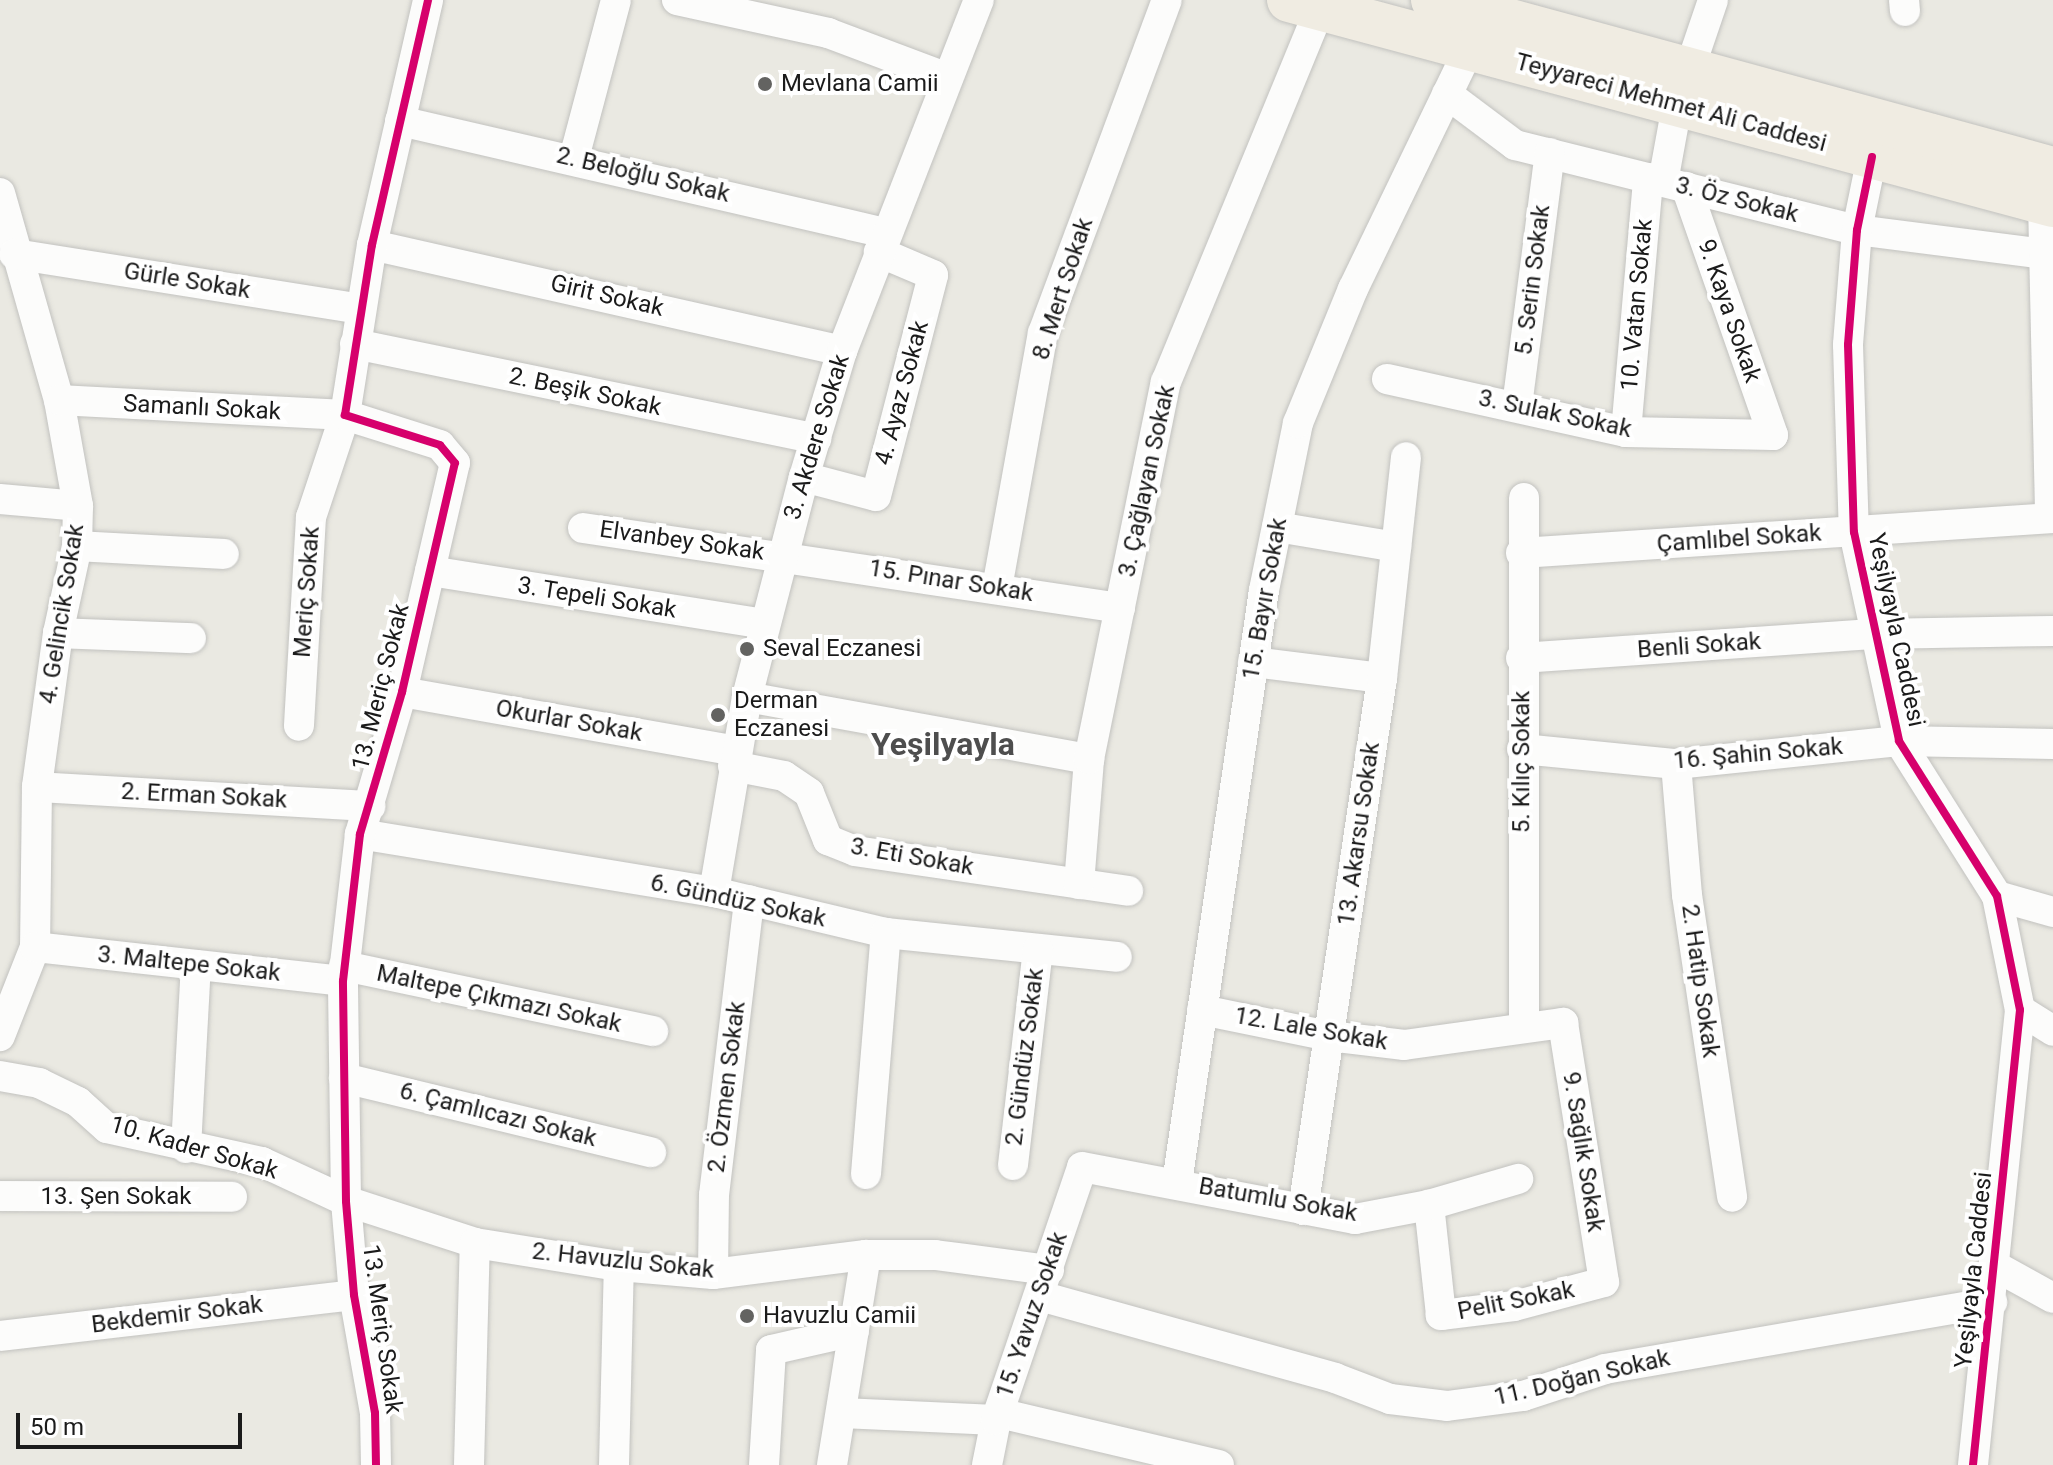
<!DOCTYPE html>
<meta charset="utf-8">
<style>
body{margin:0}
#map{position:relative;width:2053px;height:1465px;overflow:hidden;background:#eae9e2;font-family:Roboto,sans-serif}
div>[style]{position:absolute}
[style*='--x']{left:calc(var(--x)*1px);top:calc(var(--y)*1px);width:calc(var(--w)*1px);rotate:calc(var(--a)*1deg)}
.roads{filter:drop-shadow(0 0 2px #c2c2bf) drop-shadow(0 0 2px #c2c2bf)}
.minor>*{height:30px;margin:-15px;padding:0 15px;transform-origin:15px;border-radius:15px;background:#fcfcfb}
.primary>*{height:44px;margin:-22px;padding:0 22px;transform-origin:22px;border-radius:22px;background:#f0ece2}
.cycleway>*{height:8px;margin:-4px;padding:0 4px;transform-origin:4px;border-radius:4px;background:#d6006c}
.dots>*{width:22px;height:22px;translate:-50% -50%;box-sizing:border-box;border:4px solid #fff;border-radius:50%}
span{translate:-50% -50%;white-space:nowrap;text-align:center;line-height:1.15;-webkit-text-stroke:8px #fff;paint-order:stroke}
.poi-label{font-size:24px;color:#1b1b1b}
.left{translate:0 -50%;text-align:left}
.street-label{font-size:24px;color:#1b1b1b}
.district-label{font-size:32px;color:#4e4e4e;font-weight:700}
.scale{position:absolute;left:16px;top:1413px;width:226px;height:36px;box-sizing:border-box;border:4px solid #1b1b1b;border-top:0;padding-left:10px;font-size:24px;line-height:28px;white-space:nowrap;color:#1b1b1b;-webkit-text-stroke:6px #fff;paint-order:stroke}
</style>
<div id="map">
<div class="roads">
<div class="minor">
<i style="--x:677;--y:0;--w:155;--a:12.3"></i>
<i style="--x:828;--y:33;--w:128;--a:20.6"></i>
<i style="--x:1904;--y:0;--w:11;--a:85"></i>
<i style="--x:1447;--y:94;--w:85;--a:36.9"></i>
<i style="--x:1515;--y:145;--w:352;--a:14"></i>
<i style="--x:1857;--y:230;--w:189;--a:7.3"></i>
<i style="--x:400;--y:121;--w:499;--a:13"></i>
<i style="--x:1872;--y:157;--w:75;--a:101.6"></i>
<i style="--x:1857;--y:230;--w:115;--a:94.5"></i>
<i style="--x:1848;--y:345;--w:187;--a:88.2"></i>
<i style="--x:1854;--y:532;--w:214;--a:77.8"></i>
<i style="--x:1899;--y:741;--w:183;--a:57.7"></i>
<i style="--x:1997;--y:896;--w:116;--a:78.6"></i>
<i style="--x:2020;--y:1010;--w:457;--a:95.9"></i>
<i style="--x:574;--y:158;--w:163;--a:-75.1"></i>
<i style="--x:1663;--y:182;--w:77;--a:-79.6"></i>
<i style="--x:1677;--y:106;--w:112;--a:-71.2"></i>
<i style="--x:0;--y:193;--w:215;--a:74.1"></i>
<i style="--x:59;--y:400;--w:108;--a:79.8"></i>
<i style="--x:78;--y:506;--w:40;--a:91.4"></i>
<i style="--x:77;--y:546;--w:89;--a:102.3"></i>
<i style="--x:58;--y:633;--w:155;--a:97.8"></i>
<i style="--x:37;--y:787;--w:160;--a:90.7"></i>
<i style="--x:35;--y:947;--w:96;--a:111.5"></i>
<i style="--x:2043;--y:202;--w:316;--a:88.7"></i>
<i style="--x:372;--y:245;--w:482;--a:12.7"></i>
<i style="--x:14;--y:254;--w:350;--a:9"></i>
<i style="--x:355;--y:344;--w:471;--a:11.6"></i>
<i style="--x:1387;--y:379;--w:245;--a:12.5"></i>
<i style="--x:1626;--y:432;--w:147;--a:1.2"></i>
<i style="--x:1773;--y:435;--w:263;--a:-109.3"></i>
<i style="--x:59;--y:400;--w:286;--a:3"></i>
<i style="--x:345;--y:415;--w:108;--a:108.4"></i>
<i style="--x:311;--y:517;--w:209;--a:93.3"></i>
<i style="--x:1517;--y:406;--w:255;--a:-82.6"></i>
<i style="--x:1626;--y:432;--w:255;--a:-85"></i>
<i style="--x:804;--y:477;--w:74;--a:14.8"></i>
<i style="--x:876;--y:496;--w:228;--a:-75.5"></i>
<i style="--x:933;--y:275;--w:59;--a:-156.9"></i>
<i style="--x:1524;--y:498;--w:529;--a:90"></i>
<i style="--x:0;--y:499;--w:78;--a:5.1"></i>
<i style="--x:1277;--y:527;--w:121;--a:9.5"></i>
<i style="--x:583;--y:528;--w:543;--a:8.47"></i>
<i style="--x:77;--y:546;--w:147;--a:3.1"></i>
<i style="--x:1521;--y:553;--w:533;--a:-3.76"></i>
<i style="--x:430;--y:571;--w:339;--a:9"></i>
<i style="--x:997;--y:588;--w:259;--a:-79.8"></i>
<i style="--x:1043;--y:333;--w:355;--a:-69.6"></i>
<i style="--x:58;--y:633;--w:133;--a:2.2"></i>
<i style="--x:1521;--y:658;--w:356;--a:-3.9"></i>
<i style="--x:1876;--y:634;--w:177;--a:-1"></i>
<i style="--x:1253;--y:662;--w:130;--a:7.1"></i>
<i style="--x:402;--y:692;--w:339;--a:10"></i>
<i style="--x:747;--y:697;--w:348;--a:10.3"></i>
<i style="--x:1522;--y:749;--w:155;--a:5.6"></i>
<i style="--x:1676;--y:764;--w:224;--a:-5.9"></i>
<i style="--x:1899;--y:741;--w:154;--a:1.1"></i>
<i style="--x:1676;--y:764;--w:131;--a:85.2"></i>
<i style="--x:1687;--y:895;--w:305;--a:81.5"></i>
<i style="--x:733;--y:766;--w:52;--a:11.1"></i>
<i style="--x:784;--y:776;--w:30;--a:34"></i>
<i style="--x:809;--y:793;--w:51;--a:68"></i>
<i style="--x:828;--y:840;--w:29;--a:22"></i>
<i style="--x:855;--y:851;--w:276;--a:8.3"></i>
<i style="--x:37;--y:787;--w:334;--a:3.3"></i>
<i style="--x:360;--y:834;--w:359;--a:9.3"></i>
<i style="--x:714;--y:892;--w:177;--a:13.4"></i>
<i style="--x:886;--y:933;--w:232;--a:5.9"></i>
<i style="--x:1079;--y:884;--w:125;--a:-85.4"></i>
<i style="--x:1089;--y:759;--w:385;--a:-78.5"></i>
<i style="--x:1166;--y:382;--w:404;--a:-67.6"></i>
<i style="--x:714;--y:892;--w:198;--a:-80.4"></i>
<i style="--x:747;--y:697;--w:227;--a:-75.5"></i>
<i style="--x:804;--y:477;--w:132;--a:-73.2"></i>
<i style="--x:842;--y:351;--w:377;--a:-68.7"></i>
<i style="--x:1997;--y:896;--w:58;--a:15.9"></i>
<i style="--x:35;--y:947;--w:310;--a:6.3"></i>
<i style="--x:344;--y:966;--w:316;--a:11.9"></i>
<i style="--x:1202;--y:1010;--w:130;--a:11.6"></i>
<i style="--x:1329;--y:1036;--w:76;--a:6.8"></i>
<i style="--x:1404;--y:1045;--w:161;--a:-7.9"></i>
<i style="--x:1563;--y:1023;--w:262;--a:81"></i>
<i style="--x:1604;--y:1282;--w:93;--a:165.1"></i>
<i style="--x:1514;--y:1306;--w:74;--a:173"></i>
<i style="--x:1441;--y:1315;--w:111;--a:-96.2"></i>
<i style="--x:2020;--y:1010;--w:39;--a:32"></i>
<i style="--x:0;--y:1076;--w:40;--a:10"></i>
<i style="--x:39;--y:1083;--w:43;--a:26"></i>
<i style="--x:78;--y:1102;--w:39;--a:42"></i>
<i style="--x:107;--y:1128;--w:159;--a:12.4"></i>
<i style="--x:262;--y:1162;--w:93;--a:24.9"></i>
<i style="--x:346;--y:1201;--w:136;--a:18"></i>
<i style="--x:475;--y:1243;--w:146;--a:9.1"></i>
<i style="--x:619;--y:1266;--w:94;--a:4.9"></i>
<i style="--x:713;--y:1274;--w:154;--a:-7.1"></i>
<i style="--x:866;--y:1255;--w:69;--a:0"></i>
<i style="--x:935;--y:1255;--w:115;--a:7.5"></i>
<i style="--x:344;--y:1078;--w:316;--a:13.6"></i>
<i style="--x:186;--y:1148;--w:183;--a:-86.9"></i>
<i style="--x:1013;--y:1165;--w:217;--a:-83.4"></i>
<i style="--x:866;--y:1174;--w:242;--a:-85.3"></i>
<i style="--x:1177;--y:1183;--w:599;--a:-81.65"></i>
<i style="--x:1264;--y:590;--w:170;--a:-78.5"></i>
<i style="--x:1298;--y:423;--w:145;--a:-67.7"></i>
<i style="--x:1353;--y:289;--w:267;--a:-64.2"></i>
<i style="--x:0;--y:1196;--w:232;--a:0.2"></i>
<i style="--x:1303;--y:1210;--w:538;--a:-81.55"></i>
<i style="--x:1382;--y:678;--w:222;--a:-83.8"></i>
<i style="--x:1995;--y:1266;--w:66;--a:28.9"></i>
<i style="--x:713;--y:1274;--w:79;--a:-89.3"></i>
<i style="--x:714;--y:1195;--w:297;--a:-83.2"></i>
<i style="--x:1040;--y:1296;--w:306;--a:15.5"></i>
<i style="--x:1335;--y:1378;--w:59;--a:20.9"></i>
<i style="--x:1390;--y:1399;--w:57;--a:7"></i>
<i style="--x:1447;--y:1406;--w:77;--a:-7.5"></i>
<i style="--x:1523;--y:1396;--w:86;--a:-18.2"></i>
<i style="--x:1605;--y:1369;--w:393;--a:-9.8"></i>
<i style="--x:0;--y:1336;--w:356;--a:-6.6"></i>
<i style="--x:842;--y:1413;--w:154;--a:2.6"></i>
<i style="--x:999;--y:1413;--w:226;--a:13.3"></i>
<i style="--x:376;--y:1465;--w:52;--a:-91.1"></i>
<i style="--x:375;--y:1413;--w:120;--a:-100.1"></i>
<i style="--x:354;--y:1295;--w:94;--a:-94.9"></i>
<i style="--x:346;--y:1201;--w:220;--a:-90.8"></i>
<i style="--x:343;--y:981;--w:148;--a:-83.4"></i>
<i style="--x:360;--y:834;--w:148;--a:-73.5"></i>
<i style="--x:402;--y:692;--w:235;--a:-77"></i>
<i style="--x:455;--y:463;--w:23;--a:-130"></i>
<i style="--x:440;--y:445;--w:100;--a:-162.5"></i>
<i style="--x:345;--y:415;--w:172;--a:-81"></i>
<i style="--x:372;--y:245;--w:251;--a:-77.1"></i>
<i style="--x:469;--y:1465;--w:222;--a:-88.5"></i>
<i style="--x:614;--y:1465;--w:199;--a:-88.6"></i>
<i style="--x:764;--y:1465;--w:115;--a:-86.5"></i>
<i style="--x:771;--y:1350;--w:85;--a:-12.9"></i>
<i style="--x:832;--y:1465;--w:213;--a:-80.8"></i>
<i style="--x:987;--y:1465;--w:46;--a:-78.7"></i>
<i style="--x:996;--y:1420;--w:267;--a:-71.2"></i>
<i style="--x:1082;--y:1167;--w:278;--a:10.8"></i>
<i style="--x:1355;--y:1219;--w:75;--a:-10.7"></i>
<i style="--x:1429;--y:1205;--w:93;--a:-16.3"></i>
</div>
<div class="primary">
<i style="--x:1289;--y:0;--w:791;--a:15.02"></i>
<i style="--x:1433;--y:0;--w:643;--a:15.25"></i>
</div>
</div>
<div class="cycleway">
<i style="--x:1872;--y:157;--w:75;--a:101.6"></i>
<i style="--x:1857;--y:230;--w:115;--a:94.5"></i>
<i style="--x:1848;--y:345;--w:187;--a:88.2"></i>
<i style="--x:1854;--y:532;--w:214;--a:77.8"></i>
<i style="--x:1899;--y:741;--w:183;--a:57.7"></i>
<i style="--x:1997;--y:896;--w:116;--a:78.6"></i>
<i style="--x:2020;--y:1010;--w:457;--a:95.9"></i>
<i style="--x:376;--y:1465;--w:52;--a:-91.1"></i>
<i style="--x:375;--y:1413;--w:120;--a:-100.1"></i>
<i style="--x:354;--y:1295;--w:94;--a:-94.9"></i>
<i style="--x:346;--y:1201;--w:220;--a:-90.8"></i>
<i style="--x:343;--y:981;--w:148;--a:-83.4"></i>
<i style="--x:360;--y:834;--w:148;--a:-73.5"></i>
<i style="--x:402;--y:692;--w:235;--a:-77"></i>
<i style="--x:455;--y:463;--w:23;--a:-130"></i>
<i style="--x:440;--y:445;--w:100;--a:-162.5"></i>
<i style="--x:345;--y:415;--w:172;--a:-81"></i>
<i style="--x:372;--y:245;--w:251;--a:-77.1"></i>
</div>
<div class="dots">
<i style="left:765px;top:84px;background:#636361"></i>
<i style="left:747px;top:649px;background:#636361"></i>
<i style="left:718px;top:715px;background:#636361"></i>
<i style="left:747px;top:1316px;background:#636361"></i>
</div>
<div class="poi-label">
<span class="left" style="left:781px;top:84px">Mevlana Camii</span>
<span class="left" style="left:763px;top:649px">Seval Eczanesi</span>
<span class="left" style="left:734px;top:715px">Derman<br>Eczanesi</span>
<span class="left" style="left:763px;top:1316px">Havuzlu Camii</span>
</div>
<div class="street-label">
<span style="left:1671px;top:103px;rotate:15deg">Teyyareci Mehmet Ali Caddesi</span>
<span style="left:643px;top:175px;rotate:13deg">2. Beloğlu Sokak</span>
<span style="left:1737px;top:200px;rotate:14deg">3. Öz Sokak</span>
<span style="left:1533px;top:280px;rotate:-83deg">5. Serin Sokak</span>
<span style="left:187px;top:281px;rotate:9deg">Gürle Sokak</span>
<span style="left:1063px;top:289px;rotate:-72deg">8. Mert Sokak</span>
<span style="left:607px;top:296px;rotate:13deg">Girit Sokak</span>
<span style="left:1637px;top:305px;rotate:-85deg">10. Vatan Sokak</span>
<span style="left:1729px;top:311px;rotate:71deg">9. Kaya Sokak</span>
<span style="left:585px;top:392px;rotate:12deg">2. Beşik Sokak</span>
<span style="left:902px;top:393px;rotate:-75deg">4. Ayaz Sokak</span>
<span style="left:202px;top:408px;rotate:3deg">Samanlı Sokak</span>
<span style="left:1555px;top:414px;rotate:12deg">3. Sulak Sokak</span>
<span style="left:817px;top:437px;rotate:-73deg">3. Akdere Sokak</span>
<span style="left:1147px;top:481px;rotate:-78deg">3. Çağlayan Sokak</span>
<span style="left:1739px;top:539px;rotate:-4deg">Çamlıbel Sokak</span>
<span style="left:682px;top:541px;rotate:8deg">Elvanbey Sokak</span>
<span style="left:951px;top:581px;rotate:9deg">15. Pınar Sokak</span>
<span style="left:307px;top:592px;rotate:-86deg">Meriç Sokak</span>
<span style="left:597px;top:598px;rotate:9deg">3. Tepeli Sokak</span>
<span style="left:1265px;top:599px;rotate:-80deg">15. Bayır Sokak</span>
<span style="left:62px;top:614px;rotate:-81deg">4. Gelincik Sokak</span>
<span style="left:1896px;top:630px;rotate:78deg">Yeşilyayla Caddesi</span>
<span style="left:1699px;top:646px;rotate:-4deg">Benli Sokak</span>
<span style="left:381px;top:687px;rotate:-76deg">13. Meriç Sokak</span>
<span style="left:569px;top:721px;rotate:10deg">Okurlar Sokak</span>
<span style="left:1758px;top:754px;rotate:-5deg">16. Şahin Sokak</span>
<span style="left:1522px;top:762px;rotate:-90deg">5. Kılıç Sokak</span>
<span style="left:204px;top:796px;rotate:3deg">2. Erman Sokak</span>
<span style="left:1359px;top:834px;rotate:-82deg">13. Akarsu Sokak</span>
<span style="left:912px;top:857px;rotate:10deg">3. Eti Sokak</span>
<span style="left:738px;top:901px;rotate:12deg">6. Gündüz Sokak</span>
<span style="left:189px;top:964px;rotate:6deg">3. Maltepe Sokak</span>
<span style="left:1700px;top:981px;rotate:82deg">2. Hatip Sokak</span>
<span style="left:499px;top:999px;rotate:12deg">Maltepe Çıkmazı Sokak</span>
<span style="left:1311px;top:1029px;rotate:10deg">12. Lale Sokak</span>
<span style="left:1025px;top:1057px;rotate:-83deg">2. Gündüz Sokak</span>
<span style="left:727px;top:1087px;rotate:-83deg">2. Özmen Sokak</span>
<span style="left:498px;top:1115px;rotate:14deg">6. Çamlıcazı Sokak</span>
<span style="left:194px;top:1148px;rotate:16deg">10. Kader Sokak</span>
<span style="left:1583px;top:1152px;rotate:81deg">9. Sağlık Sokak</span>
<span style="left:116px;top:1197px">13. Şen Sokak</span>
<span style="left:1278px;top:1200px;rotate:10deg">Batumlu Sokak</span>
<span style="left:623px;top:1261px;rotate:6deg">2. Havuzlu Sokak</span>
<span style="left:1974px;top:1270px;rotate:-84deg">Yeşilyayla Caddesi</span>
<span style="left:1516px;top:1301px;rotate:-11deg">Pelit Sokak</span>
<span style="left:177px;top:1315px;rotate:-7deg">Bekdemir Sokak</span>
<span style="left:1032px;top:1315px;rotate:-71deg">15. Yavuz Sokak</span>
<span style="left:382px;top:1329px;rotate:82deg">13. Meriç Sokak</span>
<span style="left:1582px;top:1378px;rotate:-13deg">11. Doğan Sokak</span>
</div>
<div class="district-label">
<span style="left:943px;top:744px">Yeşilyayla</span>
</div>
<div class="scale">50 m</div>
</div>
